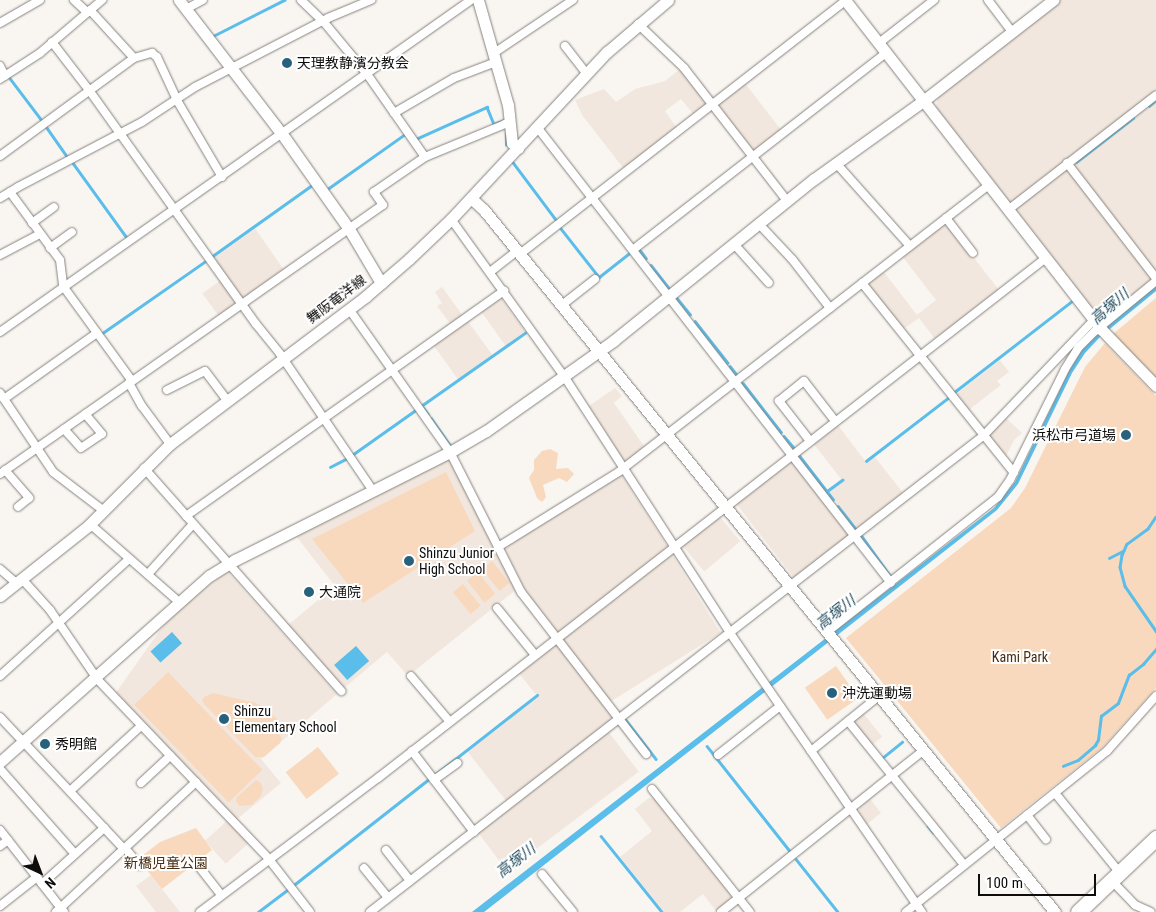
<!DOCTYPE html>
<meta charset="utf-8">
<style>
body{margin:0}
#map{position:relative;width:1156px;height:912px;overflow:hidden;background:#f9f5f1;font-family:"Roboto Condensed","Noto Sans JP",sans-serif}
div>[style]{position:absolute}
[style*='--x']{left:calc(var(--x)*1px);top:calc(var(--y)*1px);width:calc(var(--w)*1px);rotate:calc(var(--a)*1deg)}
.built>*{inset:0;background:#f2e7de;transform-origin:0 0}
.green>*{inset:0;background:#f8d9bd;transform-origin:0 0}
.water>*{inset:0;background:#5abdea;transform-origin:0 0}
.stream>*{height:2.5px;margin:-1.25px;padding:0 1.25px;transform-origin:1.25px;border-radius:1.25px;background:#5abdea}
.roads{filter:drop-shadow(0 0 1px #85827f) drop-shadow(0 0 1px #85827f)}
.street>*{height:8px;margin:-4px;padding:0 4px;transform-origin:4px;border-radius:4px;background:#fff}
.secondary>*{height:11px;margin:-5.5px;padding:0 5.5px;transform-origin:5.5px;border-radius:5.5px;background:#fff}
.highway>*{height:15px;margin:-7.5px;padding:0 7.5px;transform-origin:7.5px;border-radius:7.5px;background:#fff}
.dots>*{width:14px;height:14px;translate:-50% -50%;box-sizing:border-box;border:2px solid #fff;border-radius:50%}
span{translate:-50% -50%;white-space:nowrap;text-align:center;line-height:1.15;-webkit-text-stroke:4px #fff;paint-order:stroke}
.poi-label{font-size:14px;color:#0e0d0c}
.left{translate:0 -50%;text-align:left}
.right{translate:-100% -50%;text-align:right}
.street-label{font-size:14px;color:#0e0d0c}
.park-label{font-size:14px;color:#482d11}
.water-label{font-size:15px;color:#1f4a5d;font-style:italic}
.north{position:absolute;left:15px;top:847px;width:50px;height:50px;-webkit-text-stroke:4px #fff;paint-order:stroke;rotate:137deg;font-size:14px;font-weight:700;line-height:20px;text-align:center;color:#0e0d0c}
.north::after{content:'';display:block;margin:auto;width:18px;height:22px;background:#0e0d0c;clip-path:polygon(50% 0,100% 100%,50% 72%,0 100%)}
.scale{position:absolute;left:978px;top:874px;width:118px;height:22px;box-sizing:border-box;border:2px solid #0e0d0c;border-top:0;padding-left:6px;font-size:15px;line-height:18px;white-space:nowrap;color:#0e0d0c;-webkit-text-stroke:4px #fff;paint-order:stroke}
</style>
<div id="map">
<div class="built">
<i style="clip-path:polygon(1059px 0,1156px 0,1156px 279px,1106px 319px,1101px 319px,936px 108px,938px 94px)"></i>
<i style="clip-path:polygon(681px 68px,707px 105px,694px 115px,681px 99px,665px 111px,677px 128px,624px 169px,582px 115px,575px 100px,604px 89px,616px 102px,635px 89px,665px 81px)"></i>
<i style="clip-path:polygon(744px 82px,782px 131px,755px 152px,717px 106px,717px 103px)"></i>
<i style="clip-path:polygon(946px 222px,999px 290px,935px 339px,919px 318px,902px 330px,866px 284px,883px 271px,917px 315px,936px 300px,902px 256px)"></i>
<i style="left:254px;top:227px;width:54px;height:52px;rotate:55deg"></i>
<i style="left:221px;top:280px;width:27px;height:23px;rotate:54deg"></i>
<i style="clip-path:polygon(442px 287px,463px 316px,451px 325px,437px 306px,442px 303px,435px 292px)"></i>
<i style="left:500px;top:297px;width:43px;height:24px;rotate:54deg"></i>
<i style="left:467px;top:320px;width:43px;height:42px;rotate:54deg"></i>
<i style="clip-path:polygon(1000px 360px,1009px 372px,997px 381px,1001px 385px,966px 412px,954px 396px)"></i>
<i style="clip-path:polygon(615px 388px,622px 396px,614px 403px,646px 449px,628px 463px,625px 462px,589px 406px)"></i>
<i style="clip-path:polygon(1005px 417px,1022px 433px,1014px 440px,1004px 460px,987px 436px)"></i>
<i style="clip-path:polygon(837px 424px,866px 462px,874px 456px,904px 494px,858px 529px,827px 490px,841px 479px,813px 443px)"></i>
<i style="clip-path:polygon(451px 458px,517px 589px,408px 676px,387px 652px,344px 688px,288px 625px,335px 586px,296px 536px)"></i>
<i style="left:792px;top:460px;width:95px;height:71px;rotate:52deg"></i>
<i style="clip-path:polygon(621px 474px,667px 546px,667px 548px,559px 633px,525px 590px,504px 547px)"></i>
<i style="left:719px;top:516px;width:33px;height:47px;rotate:50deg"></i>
<i style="left:671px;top:553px;width:94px;height:138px;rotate:58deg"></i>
<i style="clip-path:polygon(227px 571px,337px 694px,261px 759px,281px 783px,236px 820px,115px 694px,170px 616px)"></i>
<i style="clip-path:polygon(556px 642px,615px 718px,507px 802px,467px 751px,537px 696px,518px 672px)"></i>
<i style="left:862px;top:712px;width:32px;height:14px;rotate:51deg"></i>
<i style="left:608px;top:731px;width:51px;height:165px;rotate:53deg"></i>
<i style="clip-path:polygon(649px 798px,654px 798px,731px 895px,730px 900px,716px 911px,703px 894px,680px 912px,664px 912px,620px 857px,652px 831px,635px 809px)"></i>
<i style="clip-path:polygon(870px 799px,881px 813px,867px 824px,859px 813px,860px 807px)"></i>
<i style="left:228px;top:820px;width:31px;height:31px;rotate:48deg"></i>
<i style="clip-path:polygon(151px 875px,180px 912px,156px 912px,136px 886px)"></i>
</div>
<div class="green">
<i style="clip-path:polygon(1156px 298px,1156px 380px,1113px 334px)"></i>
<i style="clip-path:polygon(1105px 343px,1156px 396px,1156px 688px,1103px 747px,1001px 828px,846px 638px,1011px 508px,1025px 488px,1085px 367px)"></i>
<i style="clip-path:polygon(550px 449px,558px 453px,556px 469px,568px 468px,574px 474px,567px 482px,559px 478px,543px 485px,546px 497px,542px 502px,537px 498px,529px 478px,534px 470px,534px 460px,542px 451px)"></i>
<i style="clip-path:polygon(446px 472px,475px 531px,363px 603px,312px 539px)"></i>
<i style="left:492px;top:561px;width:28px;height:13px;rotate:51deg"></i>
<i style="left:478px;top:572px;width:28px;height:14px;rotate:52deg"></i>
<i style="left:463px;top:584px;width:28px;height:13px;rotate:51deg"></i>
<i style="left:836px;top:666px;width:39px;height:38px;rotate:55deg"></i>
<i style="left:168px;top:672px;width:136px;height:47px;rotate:46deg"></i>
<i style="clip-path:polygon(213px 693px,256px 703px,267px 709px,279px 721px,275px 730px,282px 738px,280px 743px,264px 757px,255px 757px,205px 705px,202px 701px,204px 697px)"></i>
<i style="left:318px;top:747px;width:34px;height:41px;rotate:52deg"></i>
<i style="clip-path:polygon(256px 780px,260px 782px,263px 788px,261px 796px,252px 805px,239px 806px,236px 801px,237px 797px)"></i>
<i style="clip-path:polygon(196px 828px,212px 850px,162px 889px,138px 859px,160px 842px)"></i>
</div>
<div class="water">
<i style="clip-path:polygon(1156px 286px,1156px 291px,1100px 337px,1085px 353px,1072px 373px,1018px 484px,997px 510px,484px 912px,472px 912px,994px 508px,1015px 482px,1069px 371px,1082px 350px,1098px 334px)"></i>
<i style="left:172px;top:632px;width:15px;height:29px;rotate:48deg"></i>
<i style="left:356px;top:646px;width:20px;height:29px;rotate:49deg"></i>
</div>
<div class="stream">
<i style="--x:213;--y:36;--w:80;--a:-26.9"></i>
<i style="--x:9;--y:77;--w:56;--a:52.9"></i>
<i style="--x:1149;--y:106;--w:9;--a:-41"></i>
<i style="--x:45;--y:125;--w:38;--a:55"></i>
<i style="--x:416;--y:139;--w:78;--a:-24.3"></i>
<i style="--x:487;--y:107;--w:18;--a:68"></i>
<i style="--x:494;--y:124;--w:12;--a:-20"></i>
<i style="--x:506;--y:145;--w:11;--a:-90"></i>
<i style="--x:512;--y:161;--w:75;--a:53.1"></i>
<i style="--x:1076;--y:162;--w:72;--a:-37.7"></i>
<i style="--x:73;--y:163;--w:92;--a:54.2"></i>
<i style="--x:326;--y:190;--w:97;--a:-35.3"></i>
<i style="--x:405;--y:134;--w:1;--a:45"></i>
<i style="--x:559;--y:226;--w:65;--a:51.9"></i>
<i style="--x:599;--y:277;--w:42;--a:-38.2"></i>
<i style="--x:640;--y:250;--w:10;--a:53"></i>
<i style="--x:211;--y:257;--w:124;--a:-35.5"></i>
<i style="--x:651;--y:265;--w:29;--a:52"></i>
<i style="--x:677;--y:298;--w:21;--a:51"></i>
<i style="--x:695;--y:321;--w:53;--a:51.8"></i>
<i style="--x:101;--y:334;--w:129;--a:-34.9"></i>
<i style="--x:730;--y:366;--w:11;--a:52"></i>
<i style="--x:743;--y:383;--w:62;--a:52.2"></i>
<i style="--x:953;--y:393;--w:150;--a:-37.7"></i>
<i style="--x:421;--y:406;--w:127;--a:-35.1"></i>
<i style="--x:422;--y:406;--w:10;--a:53"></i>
<i style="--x:431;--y:418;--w:33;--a:55"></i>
<i style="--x:784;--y:436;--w:16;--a:50"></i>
<i style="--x:352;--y:455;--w:80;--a:-35.3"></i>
<i style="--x:799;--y:455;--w:56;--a:52.3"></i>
<i style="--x:866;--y:461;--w:105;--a:-37.6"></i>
<i style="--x:330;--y:467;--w:20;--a:-27"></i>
<i style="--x:827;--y:491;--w:19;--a:-36"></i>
<i style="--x:838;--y:506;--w:31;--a:52"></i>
<i style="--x:1156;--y:517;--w:14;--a:124"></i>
<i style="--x:1148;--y:529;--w:26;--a:144"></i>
<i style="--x:1127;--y:544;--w:12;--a:114"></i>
<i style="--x:1122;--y:555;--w:12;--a:99"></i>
<i style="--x:1120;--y:567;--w:20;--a:75"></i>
<i style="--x:1125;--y:586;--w:55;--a:55.4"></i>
<i style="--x:861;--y:535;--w:52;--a:54.5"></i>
<i style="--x:1109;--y:558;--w:16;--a:-27"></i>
<i style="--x:626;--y:720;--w:49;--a:52.4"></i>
<i style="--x:707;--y:746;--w:134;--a:51.7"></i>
<i style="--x:881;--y:759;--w:27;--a:-39"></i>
<i style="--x:1063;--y:766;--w:16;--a:-22"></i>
<i style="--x:1078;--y:760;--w:23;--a:-41"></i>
<i style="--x:1095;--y:745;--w:6;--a:-59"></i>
<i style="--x:1098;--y:740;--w:24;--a:-83"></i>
<i style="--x:1101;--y:716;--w:21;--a:-37"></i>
<i style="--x:1118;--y:703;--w:30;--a:-69"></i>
<i style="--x:1129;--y:675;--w:18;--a:-38"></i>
<i style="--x:1143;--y:664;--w:20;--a:-49"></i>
<i style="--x:436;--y:774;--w:128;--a:-38"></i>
<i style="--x:928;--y:826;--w:8;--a:50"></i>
<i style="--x:601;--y:836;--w:97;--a:51.2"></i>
<i style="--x:796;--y:859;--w:68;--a:51.6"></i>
<i style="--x:295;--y:884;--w:170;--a:-38.1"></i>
<i style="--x:258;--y:912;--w:38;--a:-37"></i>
</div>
<div class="roads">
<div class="street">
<i style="--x:74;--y:0;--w:18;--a:43"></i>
<i style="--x:301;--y:0;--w:30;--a:44"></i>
<i style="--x:323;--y:21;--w:69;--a:50.3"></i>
<i style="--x:367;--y:74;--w:101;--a:55.1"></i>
<i style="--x:988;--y:0;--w:40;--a:53"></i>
<i style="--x:186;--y:9;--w:19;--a:-28"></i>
<i style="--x:90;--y:10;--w:65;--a:47.5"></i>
<i style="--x:0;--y:23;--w:46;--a:-29.9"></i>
<i style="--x:638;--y:24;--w:64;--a:43.7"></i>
<i style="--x:684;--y:68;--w:168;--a:52.2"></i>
<i style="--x:52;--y:42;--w:61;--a:52.4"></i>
<i style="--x:89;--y:90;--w:287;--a:54.5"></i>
<i style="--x:256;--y:324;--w:38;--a:51"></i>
<i style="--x:280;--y:354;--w:166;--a:55.8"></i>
<i style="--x:879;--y:43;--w:70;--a:-38"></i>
<i style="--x:565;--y:46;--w:36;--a:52"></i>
<i style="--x:494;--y:53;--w:95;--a:-33.9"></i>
<i style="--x:0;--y:66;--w:11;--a:63"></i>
<i style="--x:0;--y:79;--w:48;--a:-33"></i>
<i style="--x:40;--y:53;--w:82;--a:-40.5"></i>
<i style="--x:394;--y:113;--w:69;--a:-30.3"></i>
<i style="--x:454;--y:78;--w:45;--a:-20.9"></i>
<i style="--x:537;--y:127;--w:577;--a:52.18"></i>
<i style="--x:0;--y:156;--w:166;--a:-36.2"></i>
<i style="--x:134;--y:58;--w:19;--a:-16"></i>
<i style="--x:152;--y:53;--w:6;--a:39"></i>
<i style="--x:157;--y:57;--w:50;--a:65"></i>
<i style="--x:178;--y:102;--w:87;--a:59.6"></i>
<i style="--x:836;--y:163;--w:111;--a:48.3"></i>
<i style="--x:1067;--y:163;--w:145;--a:52.3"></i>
<i style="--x:10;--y:192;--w:84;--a:53.7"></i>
<i style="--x:60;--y:260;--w:26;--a:83"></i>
<i style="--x:63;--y:286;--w:117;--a:54"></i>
<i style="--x:0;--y:198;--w:21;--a:-31"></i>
<i style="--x:18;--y:187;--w:140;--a:-27.7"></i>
<i style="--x:142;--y:122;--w:64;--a:-33.4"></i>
<i style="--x:195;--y:87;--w:150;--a:-27.4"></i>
<i style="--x:328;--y:18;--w:47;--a:-22.7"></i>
<i style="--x:1008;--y:210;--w:187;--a:-37.8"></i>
<i style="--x:946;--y:218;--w:44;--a:52.4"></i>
<i style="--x:451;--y:219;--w:193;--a:54.3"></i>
<i style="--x:564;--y:376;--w:306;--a:57.1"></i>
<i style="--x:730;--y:633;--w:339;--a:55.5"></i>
<i style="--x:32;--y:223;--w:27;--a:-36"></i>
<i style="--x:759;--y:224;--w:48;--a:46.7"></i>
<i style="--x:792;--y:259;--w:62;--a:52.2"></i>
<i style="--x:734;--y:244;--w:52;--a:48.1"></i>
<i style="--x:50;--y:248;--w:27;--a:-36"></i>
<i style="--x:634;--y:249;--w:319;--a:-37.9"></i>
<i style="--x:520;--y:254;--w:413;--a:-37.9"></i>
<i style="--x:0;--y:255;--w:45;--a:-27.7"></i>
<i style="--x:490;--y:272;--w:34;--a:-38"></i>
<i style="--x:862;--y:283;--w:243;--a:51.3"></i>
<i style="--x:562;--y:305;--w:42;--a:-38.2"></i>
<i style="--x:349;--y:309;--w:175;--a:54.8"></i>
<i style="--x:450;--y:452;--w:157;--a:63.1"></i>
<i style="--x:521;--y:592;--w:205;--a:52.3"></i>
<i style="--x:0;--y:332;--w:576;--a:-35.18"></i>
<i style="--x:129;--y:383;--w:26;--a:61"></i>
<i style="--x:142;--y:406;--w:47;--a:53.6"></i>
<i style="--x:167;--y:390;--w:42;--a:-26.6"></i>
<i style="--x:205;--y:371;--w:36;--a:53"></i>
<i style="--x:0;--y:393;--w:95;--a:56.1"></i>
<i style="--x:53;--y:472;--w:64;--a:37.4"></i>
<i style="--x:4;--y:399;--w:114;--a:-35.4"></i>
<i style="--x:64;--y:429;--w:25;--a:48"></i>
<i style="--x:81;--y:448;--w:25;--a:-34"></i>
<i style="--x:102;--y:434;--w:26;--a:-130"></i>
<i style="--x:810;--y:441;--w:51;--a:-127.8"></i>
<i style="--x:779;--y:401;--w:32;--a:-39"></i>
<i style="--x:804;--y:381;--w:51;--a:52.2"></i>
<i style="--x:144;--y:468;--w:298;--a:48.5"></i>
<i style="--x:5;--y:470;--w:37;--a:49"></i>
<i style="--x:29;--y:498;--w:14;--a:141"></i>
<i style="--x:0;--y:474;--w:468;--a:-35.1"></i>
<i style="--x:383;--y:205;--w:16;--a:-125"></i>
<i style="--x:374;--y:192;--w:62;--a:-34.5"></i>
<i style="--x:425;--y:157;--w:87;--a:-22.4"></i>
<i style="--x:505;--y:124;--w:6;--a:-9"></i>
<i style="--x:186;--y:516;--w:390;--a:-35.3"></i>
<i style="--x:90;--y:524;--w:118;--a:41.2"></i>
<i style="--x:498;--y:547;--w:144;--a:-31.9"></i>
<i style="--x:620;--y:471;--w:467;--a:-37.8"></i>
<i style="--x:0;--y:569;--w:21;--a:41"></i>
<i style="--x:148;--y:574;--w:67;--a:-48"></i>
<i style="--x:22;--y:579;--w:42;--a:47.9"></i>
<i style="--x:50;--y:610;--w:85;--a:55.6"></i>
<i style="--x:98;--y:680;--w:246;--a:46.3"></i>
<i style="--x:268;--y:858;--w:68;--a:52.1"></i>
<i style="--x:497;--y:608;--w:60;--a:51"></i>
<i style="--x:827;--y:632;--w:218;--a:-38.3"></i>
<i style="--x:998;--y:497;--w:21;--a:-55"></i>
<i style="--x:1010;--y:480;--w:124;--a:-63.6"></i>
<i style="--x:1065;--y:369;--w:25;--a:-58"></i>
<i style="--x:1078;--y:348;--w:24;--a:-45"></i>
<i style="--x:1095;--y:331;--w:79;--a:-39.3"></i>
<i style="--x:0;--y:676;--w:174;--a:-42.2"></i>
<i style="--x:411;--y:676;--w:60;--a:49.7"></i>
<i style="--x:0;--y:717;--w:181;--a:46.8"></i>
<i style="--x:848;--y:721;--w:185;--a:51.1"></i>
<i style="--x:412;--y:751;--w:102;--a:52.6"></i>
<i style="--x:811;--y:751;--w:87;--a:-39"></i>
<i style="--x:718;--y:755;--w:79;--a:-38.3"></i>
<i style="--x:0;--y:769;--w:113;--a:48.6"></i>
<i style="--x:434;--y:780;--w:29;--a:-36"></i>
<i style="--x:141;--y:783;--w:40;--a:-43"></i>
<i style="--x:652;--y:789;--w:157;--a:51.5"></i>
<i style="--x:70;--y:791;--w:96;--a:-42.5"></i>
<i style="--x:1055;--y:793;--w:103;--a:50.9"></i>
<i style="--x:1027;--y:815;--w:31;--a:52"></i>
<i style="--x:0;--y:830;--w:104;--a:52"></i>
<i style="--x:0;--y:846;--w:10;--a:-37"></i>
<i style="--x:125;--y:848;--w:23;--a:50"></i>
<i style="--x:386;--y:850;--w:39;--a:52"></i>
<i style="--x:197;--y:864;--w:39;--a:52"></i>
<i style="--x:364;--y:868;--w:38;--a:51"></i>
<i style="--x:542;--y:874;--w:49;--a:50.8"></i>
<i style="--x:1112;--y:881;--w:33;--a:46"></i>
<i style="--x:1135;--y:905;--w:17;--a:24"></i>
<i style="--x:42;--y:884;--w:84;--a:-42.1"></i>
<i style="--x:0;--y:906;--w:47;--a:-38.1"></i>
<i style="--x:56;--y:912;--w:191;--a:-42.9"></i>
<i style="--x:200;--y:912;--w:223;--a:-37"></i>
<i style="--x:378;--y:778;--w:847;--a:-37.9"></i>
<i style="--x:370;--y:912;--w:776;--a:-37.83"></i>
<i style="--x:983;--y:436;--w:161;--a:-46.3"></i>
<i style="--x:721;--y:912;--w:260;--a:-38.6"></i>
<i style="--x:906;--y:912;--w:258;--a:-38.7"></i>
<i style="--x:1107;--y:751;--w:74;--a:-48.3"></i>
</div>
<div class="secondary">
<i style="--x:179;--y:0;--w:169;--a:52.5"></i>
<i style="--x:282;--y:134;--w:116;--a:54.8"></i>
<i style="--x:349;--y:229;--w:63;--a:59.3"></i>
<i style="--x:478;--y:0;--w:109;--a:74.1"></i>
<i style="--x:508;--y:105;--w:38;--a:84"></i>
<i style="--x:512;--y:143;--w:8;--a:40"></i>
<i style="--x:845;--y:0;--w:417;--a:52.1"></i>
<i style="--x:1101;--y:329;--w:79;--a:46"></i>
<i style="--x:471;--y:198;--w:18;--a:43"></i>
<i style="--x:484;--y:210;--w:905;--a:50.88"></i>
<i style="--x:0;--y:596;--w:112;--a:-38.5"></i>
<i style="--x:88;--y:526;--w:116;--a:-45"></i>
<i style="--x:170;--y:444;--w:244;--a:-37"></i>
<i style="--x:365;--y:297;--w:58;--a:-40.8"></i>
<i style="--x:409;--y:259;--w:58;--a:-43.6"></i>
<i style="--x:451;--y:219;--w:229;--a:-47"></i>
<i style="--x:607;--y:52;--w:80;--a:-40.4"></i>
<i style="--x:0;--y:762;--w:280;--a:-41.7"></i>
<i style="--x:209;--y:576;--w:31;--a:-32"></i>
<i style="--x:235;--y:560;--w:241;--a:-26.7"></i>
<i style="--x:450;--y:452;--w:42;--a:-30.3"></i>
<i style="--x:486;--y:431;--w:156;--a:-35.3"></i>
<i style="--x:613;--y:341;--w:258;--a:-38.9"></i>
<i style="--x:814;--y:179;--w:134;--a:-35.6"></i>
<i style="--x:923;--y:101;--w:165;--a:-37.8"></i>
</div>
<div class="highway">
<i style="--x:1078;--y:912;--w:108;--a:-43.5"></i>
</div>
</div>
<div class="dots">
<i style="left:287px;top:63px;background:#28617b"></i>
<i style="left:1126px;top:435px;background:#28617b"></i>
<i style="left:409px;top:561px;background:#28617b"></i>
<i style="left:309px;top:592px;background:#28617b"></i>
<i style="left:832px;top:693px;background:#28617b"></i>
<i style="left:224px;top:719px;background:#28617b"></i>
<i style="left:45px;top:744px;background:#28617b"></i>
</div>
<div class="poi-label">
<span class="left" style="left:297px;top:63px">天理教静濱分教会</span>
<span class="right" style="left:1116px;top:435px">浜松市弓道場</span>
<span class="left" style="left:419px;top:561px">Shinzu Junior<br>High School</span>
<span class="left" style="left:319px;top:592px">大通院</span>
<span class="left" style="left:842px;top:693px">沖洗運動場</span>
<span class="left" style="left:234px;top:719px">Shinzu<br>Elementary School</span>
<span class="left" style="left:55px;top:744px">秀明館</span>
</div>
<div class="street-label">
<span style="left:336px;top:299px;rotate:-37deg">舞阪竜洋線</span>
</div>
<div class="park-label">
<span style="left:1020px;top:657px">Kami Park</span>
<span style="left:166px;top:863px">新橋児童公園</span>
</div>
<div class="water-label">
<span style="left:1110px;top:307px;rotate:-41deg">高塚川</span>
<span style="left:836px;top:613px;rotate:-38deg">高塚川</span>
<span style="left:516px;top:861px;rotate:-38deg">高塚川</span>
</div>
<div class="north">N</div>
<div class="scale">100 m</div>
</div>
